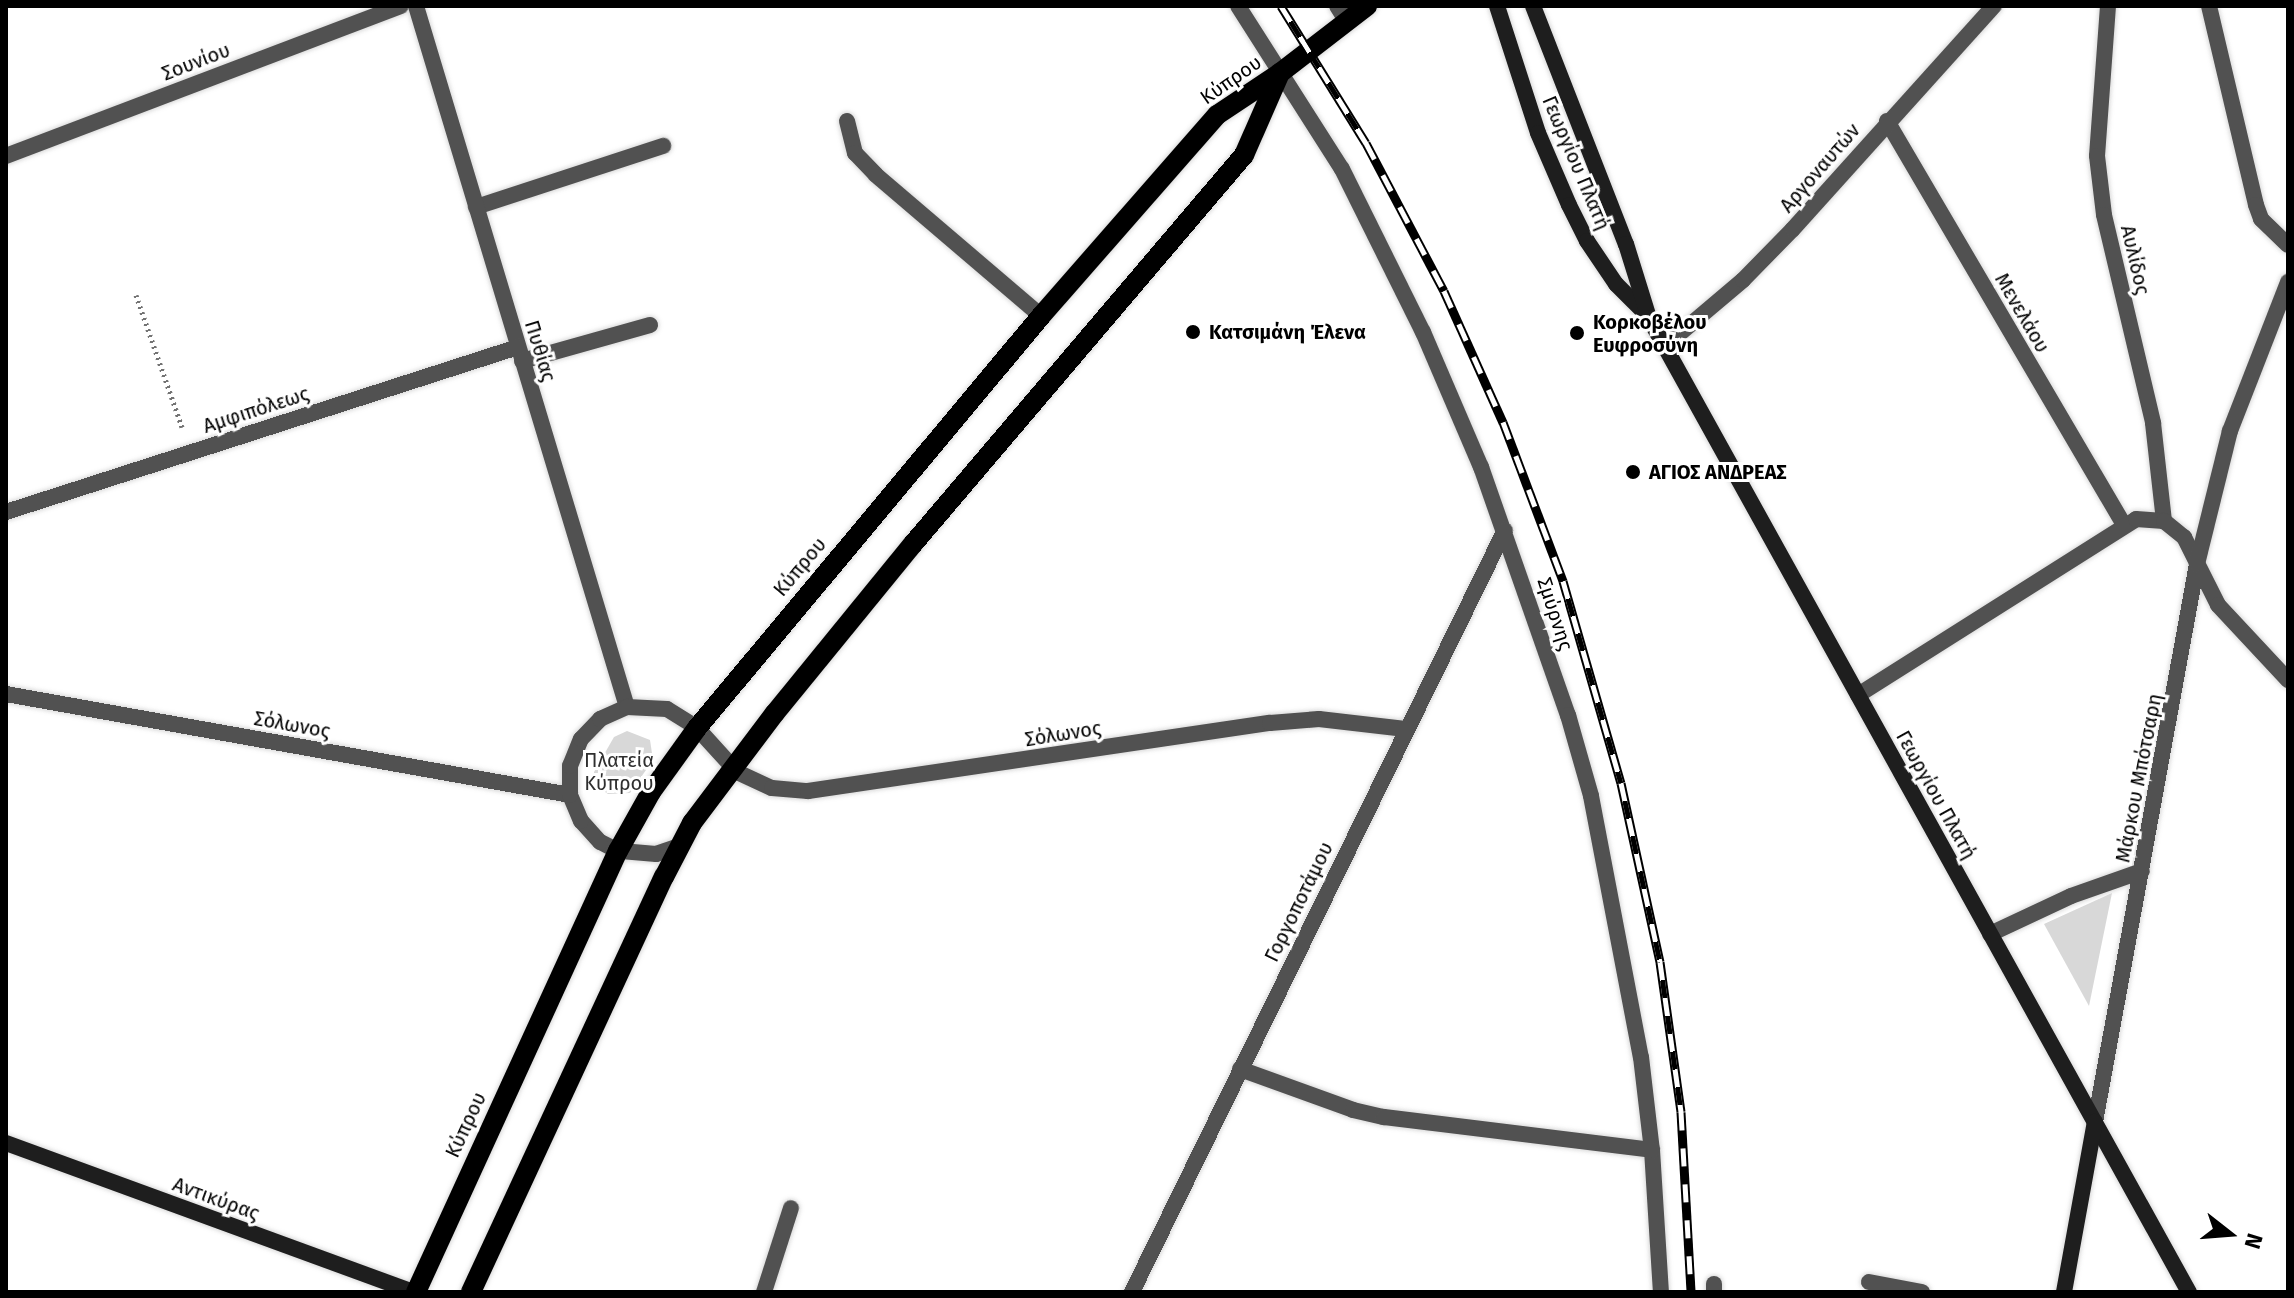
<!DOCTYPE html>
<meta charset="utf-8">
<style>
body{margin:0}
#map{position:relative;width:2294px;height:1298px;overflow:hidden;background:#fff;font-family:"Fira Sans",sans-serif}
div>[style]{position:absolute}
[style*='--x']{left:calc(var(--x)*1px);top:calc(var(--y)*1px);width:calc(var(--w)*1px);rotate:calc(var(--a)*1deg)}
.green>*{inset:0;background:#d8d8d8}
.path>*{height:5px;margin-top:-2.5px;transform-origin:0;background:repeating-linear-gradient(90deg,#737373 0 2px,transparent 0 6px)}
.roads{filter:drop-shadow(0 0 2px #dbdbdb) drop-shadow(0 0 2px #dbdbdb)}
.lane>*{height:16px;margin:-8px;padding:0 8px;transform-origin:8px;border-radius:8px;background:#515151}
.street>*{height:16px;margin:-8px;padding:0 8px;transform-origin:8px;border-radius:8px;background:#515151}
.secondary>*{height:16px;margin:-8px;padding:0 8px;transform-origin:8px;border-radius:8px;background:#1e1e1e}
.primary>*{height:20px;margin:-10px;padding:0 10px;transform-origin:10px;border-radius:10px;background:#000}
.rail>*{height:9px;margin-top:-4.5px;transform-origin:0;background:repeating-linear-gradient(90deg,#fff 0 18px,#000 0 36px);box-sizing:border-box;border-block:2px solid #000}
.dots>*{width:22px;height:22px;translate:-50% -50%;box-sizing:border-box;border:4px solid #fff;border-radius:50%}
span{translate:-50% -50%;white-space:nowrap;text-align:center;line-height:1.15;-webkit-text-stroke:6px #fff;paint-order:stroke}
.street-label{font-size:20px;color:#000}
.poi-label{font-size:20px;color:#000;font-weight:700}
.left{translate:0 -50%;text-align:left}
.park-label{font-size:20px;color:#2f2f2f}
.frame{position:absolute;inset:0;border:8px solid #000;pointer-events:none}
.north{position:absolute;left:2190px;top:1194px;width:80px;height:80px;-webkit-text-stroke:6px #fff;paint-order:stroke;rotate:107deg;font-size:22px;font-weight:700;line-height:32px;text-align:center;color:#000}
.north::after{content:'';display:block;margin:auto;width:28px;height:36px;background:#000;clip-path:polygon(50% 0,100% 100%,50% 72%,0 100%)}
</style>
<div id="map">
<div class="green">
<i style="clip-path:polygon(627px 731px,650px 740px,653px 760px,630px 793px,608px 794px,595px 785px,594px 772px,614px 737px)"></i>
<i style="clip-path:polygon(2112px 893px,2089px 1006px,2044px 924px)"></i>
</div>
<div class="path">
<i style="--x:136;--y:295;--w:140;--a:70.8"></i>
</div>
<div class="roads">
<div class="lane">
<i style="--x:847;--y:121;--w:33;--a:76"></i>
<i style="--x:855;--y:153;--w:30;--a:46"></i>
<i style="--x:876;--y:175;--w:217;--a:40.5"></i>
<i style="--x:476;--y:207;--w:197;--a:-18.1"></i>
<i style="--x:522;--y:361;--w:133;--a:-15.7"></i>
<i style="--x:764;--y:1292;--w:88;--a:-72.2"></i>
</div>
<div class="street">
<i style="--x:416;--y:6;--w:732;--a:73.25"></i>
<i style="--x:1238;--y:6;--w:193;--a:57.5"></i>
<i style="--x:1342;--y:169;--w:182;--a:63.6"></i>
<i style="--x:1423;--y:332;--w:147;--a:66.8"></i>
<i style="--x:1481;--y:467;--w:263;--a:70.7"></i>
<i style="--x:1568;--y:715;--w:84;--a:74.1"></i>
<i style="--x:1591;--y:796;--w:266;--a:79.2"></i>
<i style="--x:1641;--y:1057;--w:94;--a:83.3"></i>
<i style="--x:1652;--y:1150;--w:142;--a:86.4"></i>
<i style="--x:1337;--y:6;--w:19;--a:58"></i>
<i style="--x:2108;--y:6;--w:150;--a:94.2"></i>
<i style="--x:2097;--y:156;--w:59;--a:83.2"></i>
<i style="--x:2104;--y:215;--w:214;--a:76.7"></i>
<i style="--x:2153;--y:423;--w:99;--a:83.6"></i>
<i style="--x:2209;--y:6;--w:204;--a:76.7"></i>
<i style="--x:2256;--y:205;--w:15;--a:70"></i>
<i style="--x:2261;--y:219;--w:37;--a:44"></i>
<i style="--x:1887;--y:121;--w:467;--a:59.6"></i>
<i style="--x:6;--y:156;--w:422;--a:-20.8"></i>
<i style="--x:1665;--y:346;--w:102;--a:-40.2"></i>
<i style="--x:1743;--y:280;--w:71;--a:-45.6"></i>
<i style="--x:1793;--y:229;--w:300;--a:-48"></i>
<i style="--x:6;--y:512;--w:538;--a:-17.86"></i>
<i style="--x:6;--y:694;--w:573;--a:10.15"></i>
<i style="--x:1858;--y:695;--w:329;--a:-32.3"></i>
<i style="--x:2136;--y:519;--w:28;--a:4"></i>
<i style="--x:2164;--y:521;--w:26;--a:39"></i>
<i style="--x:2184;--y:537;--w:76;--a:63.4"></i>
<i style="--x:2218;--y:605;--w:103;--a:47"></i>
<i style="--x:679;--y:846;--w:24;--a:161"></i>
<i style="--x:656;--y:854;--w:38;--a:-175"></i>
<i style="--x:618;--y:851;--w:20;--a:-153"></i>
<i style="--x:600;--y:842;--w:28;--a:-132"></i>
<i style="--x:581;--y:821;--w:28;--a:-113"></i>
<i style="--x:570;--y:795;--w:29;--a:-90"></i>
<i style="--x:570;--y:766;--w:29;--a:-68"></i>
<i style="--x:581;--y:739;--w:28;--a:-46"></i>
<i style="--x:600;--y:719;--w:30;--a:-24"></i>
<i style="--x:627;--y:707;--w:40;--a:2.9"></i>
<i style="--x:667;--y:709;--w:36;--a:32"></i>
<i style="--x:697;--y:728;--w:59;--a:47.7"></i>
<i style="--x:737;--y:772;--w:38;--a:25"></i>
<i style="--x:772;--y:788;--w:36;--a:5"></i>
<i style="--x:808;--y:791;--w:467;--a:-8.4"></i>
<i style="--x:1270;--y:723;--w:49;--a:-4.7"></i>
<i style="--x:1319;--y:719;--w:87;--a:6.6"></i>
<i style="--x:1990;--y:934;--w:89;--a:-25.1"></i>
<i style="--x:2071;--y:896;--w:75;--a:-19.4"></i>
<i style="--x:1240;--y:1069;--w:120;--a:19.9"></i>
<i style="--x:1353;--y:1110;--w:32;--a:13"></i>
<i style="--x:1384;--y:1117;--w:270;--a:7"></i>
<i style="--x:2095;--y:1122;--w:567;--a:-79.64"></i>
<i style="--x:2197;--y:564;--w:137;--a:-76.1"></i>
<i style="--x:2230;--y:431;--w:160;--a:-68.7"></i>
<i style="--x:1869;--y:1282;--w:54;--a:10.7"></i>
<i style="--x:1714;--y:1284;--w:8;--a:90"></i>
<i style="--x:1132;--y:1292;--w:848;--a:-63.92"></i>
</div>
<div class="secondary">
<i style="--x:1497;--y:6;--w:133;--a:72.1"></i>
<i style="--x:1538;--y:133;--w:78;--a:66.7"></i>
<i style="--x:1569;--y:205;--w:40;--a:63.4"></i>
<i style="--x:1587;--y:241;--w:52;--a:56"></i>
<i style="--x:1616;--y:284;--w:45;--a:45"></i>
<i style="--x:1533;--y:6;--w:256;--a:68.7"></i>
<i style="--x:1626;--y:244;--w:77;--a:72.7"></i>
<i style="--x:1649;--y:318;--w:1114;--a:61"></i>
<i style="--x:6;--y:1143;--w:433;--a:20.1"></i>
<i style="--x:2064;--y:1292;--w:173;--a:-79.7"></i>
</div>
<div class="primary">
<i style="--x:416;--y:1292;--w:485;--a:-65.4"></i>
<i style="--x:618;--y:851;--w:68;--a:-60.8"></i>
<i style="--x:651;--y:792;--w:79;--a:-54.3"></i>
<i style="--x:697;--y:728;--w:537;--a:-50.14"></i>
<i style="--x:1041;--y:316;--w:267;--a:-48.8"></i>
<i style="--x:1217;--y:115;--w:76;--a:-33.7"></i>
<i style="--x:1280;--y:73;--w:110;--a:-37.6"></i>
<i style="--x:471;--y:1292;--w:458;--a:-65.1"></i>
<i style="--x:664;--y:877;--w:61;--a:-62.6"></i>
<i style="--x:692;--y:823;--w:138;--a:-53"></i>
<i style="--x:775;--y:713;--w:218;--a:-50.8"></i>
<i style="--x:913;--y:544;--w:511;--a:-49.61"></i>
<i style="--x:1244;--y:155;--w:90;--a:-66.3"></i>
</div>
</div>
<div class="rail">
<i style="--x:1281;--y:6;--w:161;--a:58.2"></i>
<i style="--x:1366;--y:143;--w:167;--a:62.2"></i>
<i style="--x:1444;--y:291;--w:144;--a:65.8"></i>
<i style="--x:1503;--y:422;--w:170;--a:69.3"></i>
<i style="--x:1563;--y:581;--w:210;--a:74"></i>
<i style="--x:1621;--y:783;--w:183;--a:77.7"></i>
<i style="--x:1660;--y:962;--w:151;--a:82"></i>
<i style="--x:1681;--y:1112;--w:180;--a:86.8"></i>
</div>
<div class="dots">
<i style="left:1193px;top:332px;background:#000"></i>
<i style="left:1577px;top:333px;background:#000"></i>
<i style="left:1633px;top:472px;background:#000"></i>
</div>
<div class="street-label">
<span style="left:196px;top:62px;rotate:-21deg">Σουνίου</span>
<span style="left:1231px;top:80px;rotate:-35deg">Κύπρου</span>
<span style="left:1576px;top:163px;rotate:67deg">Γεωργίου Πλατή</span>
<span style="left:1820px;top:168px;rotate:-49deg">Αργοναυτών</span>
<span style="left:2135px;top:260px;rotate:77deg">Αυλίδος</span>
<span style="left:2022px;top:313px;rotate:60deg">Μενελάου</span>
<span style="left:540px;top:351px;rotate:73deg">Πυθίας</span>
<span style="left:256px;top:410px;rotate:-18deg">Αμφιπόλεως</span>
<span style="left:800px;top:567px;rotate:-50deg">Κύπρου</span>
<span style="left:1555px;top:614px;rotate:72deg">Σμύρνης</span>
<span style="left:292px;top:725px;rotate:10deg">Σόλωνος</span>
<span style="left:1063px;top:734px;rotate:-9deg">Σόλωνος</span>
<span style="left:2139px;top:778px;rotate:-79deg">Μάρκου Μπότσαρη</span>
<span style="left:1936px;top:795px;rotate:61deg">Γεωργίου Πλατή</span>
<span style="left:1299px;top:902px;rotate:-64deg">Γοργοποτάμου</span>
<span style="left:466px;top:1125px;rotate:-65deg">Κύπρου</span>
<span style="left:216px;top:1199px;rotate:20deg">Αντικύρας</span>
</div>
<div class="poi-label">
<span class="left" style="left:1593px;top:334px">Κορκοβέλου<br>Ευφροσύνη</span>
<span class="left" style="left:1209px;top:332px">Κατσιμάνη Έλενα</span>
<span class="left" style="left:1649px;top:472px">ΑΓΙΟΣ ΑΝΔΡΕΑΣ</span>
</div>
<div class="park-label">
<span style="left:619px;top:772px">Πλατεία<br>Κύπρου</span>
</div>
<div class="frame"></div>
<div class="north">N</div>
</div>
